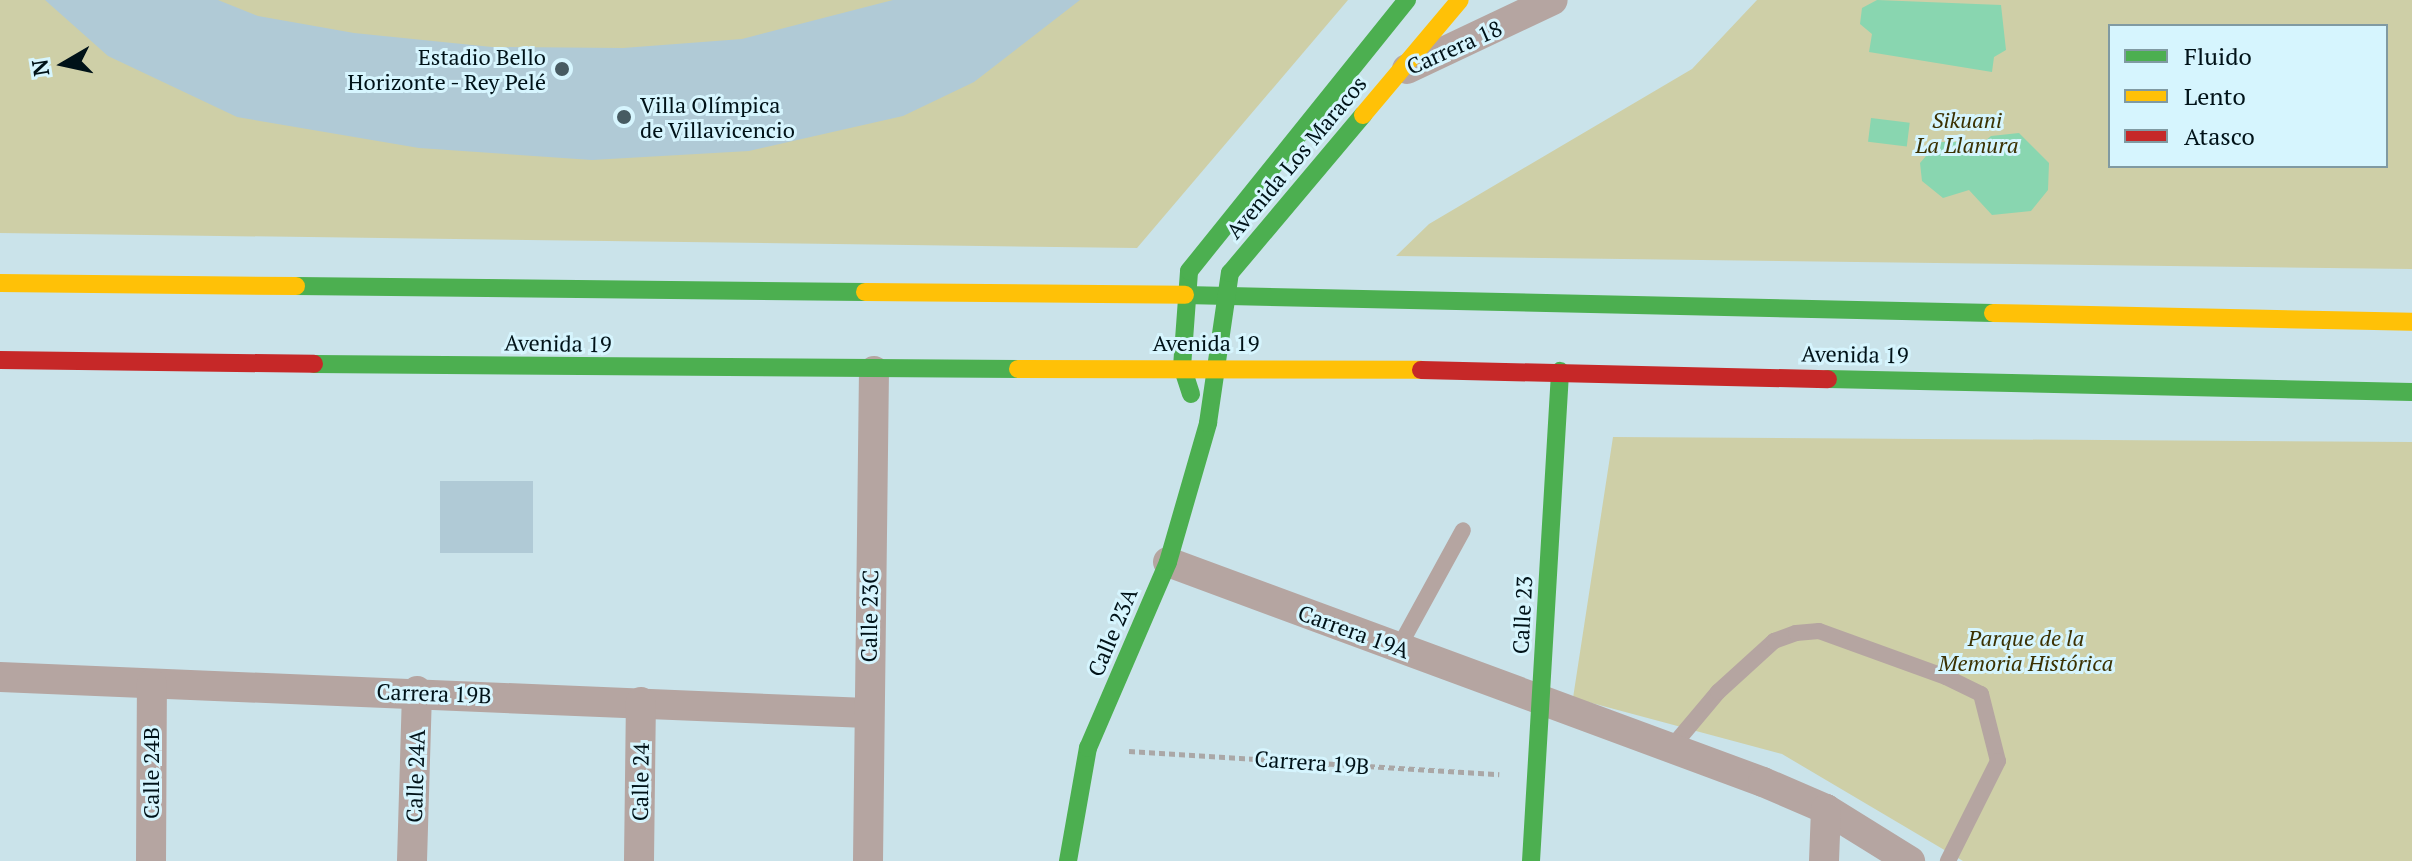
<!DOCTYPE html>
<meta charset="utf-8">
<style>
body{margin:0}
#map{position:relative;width:2412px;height:861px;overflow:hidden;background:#cae3ea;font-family:"PT Serif",serif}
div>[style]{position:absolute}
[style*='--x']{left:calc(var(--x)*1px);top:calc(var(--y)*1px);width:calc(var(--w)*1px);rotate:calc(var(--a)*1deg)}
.green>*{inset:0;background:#cecfa7}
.water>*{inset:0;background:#89d6b0;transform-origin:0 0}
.building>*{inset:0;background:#b0cad6;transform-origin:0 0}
.path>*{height:5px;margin-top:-2.5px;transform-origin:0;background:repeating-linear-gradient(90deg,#aaa7a6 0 6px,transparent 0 10px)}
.lane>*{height:16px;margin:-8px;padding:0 8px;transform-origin:8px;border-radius:8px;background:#b5a5a1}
.street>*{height:30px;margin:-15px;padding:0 15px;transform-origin:15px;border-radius:15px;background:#b5a5a1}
.fast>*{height:18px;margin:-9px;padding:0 9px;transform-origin:9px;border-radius:9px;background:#4caf50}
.slow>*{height:18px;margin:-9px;padding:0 9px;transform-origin:9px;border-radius:9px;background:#ffc107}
.jam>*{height:18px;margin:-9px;padding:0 9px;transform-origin:9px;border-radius:9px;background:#c62828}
.dots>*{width:22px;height:22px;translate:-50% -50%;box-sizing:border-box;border:4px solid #d6f5fe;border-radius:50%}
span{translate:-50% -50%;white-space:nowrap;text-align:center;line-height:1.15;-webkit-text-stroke:6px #d6f5fe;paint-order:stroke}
.street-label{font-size:22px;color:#001218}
.poi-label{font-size:22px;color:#001218}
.right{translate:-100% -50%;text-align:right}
.left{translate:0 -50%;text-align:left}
.park-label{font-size:22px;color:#3b3102;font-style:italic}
.legend{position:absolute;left:2108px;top:24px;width:280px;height:144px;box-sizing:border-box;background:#d6f5fe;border:2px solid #809aa2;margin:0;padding:10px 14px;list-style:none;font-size:24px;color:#001218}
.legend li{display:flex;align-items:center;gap:16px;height:40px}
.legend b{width:40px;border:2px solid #809aa2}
.north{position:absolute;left:24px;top:24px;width:80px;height:80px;-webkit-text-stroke:6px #d6f5fe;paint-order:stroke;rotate:261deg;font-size:22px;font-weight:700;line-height:32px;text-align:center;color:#001218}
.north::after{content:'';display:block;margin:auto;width:28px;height:36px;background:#001218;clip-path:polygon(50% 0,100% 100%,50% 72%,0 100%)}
</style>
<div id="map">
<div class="green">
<i style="clip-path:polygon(0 0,1348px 0,1137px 248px,0 233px)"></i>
<i style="clip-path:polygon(evenodd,1757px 0,2412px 0,2412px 269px,1396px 256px,1429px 224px,1692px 69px,1757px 0,2110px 26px,2386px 26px,2386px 166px,2110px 166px,2110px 26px)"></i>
<i style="clip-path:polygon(1613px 437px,2412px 442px,2412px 861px,1963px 861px,1782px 754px,1573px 698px)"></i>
</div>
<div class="water">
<i style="clip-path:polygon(1877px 0,2001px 5px,2006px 50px,1994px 57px,1992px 72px,1869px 52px,1872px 34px,1860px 24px,1862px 8px)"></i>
<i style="left:1871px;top:118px;width:39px;height:24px;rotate:7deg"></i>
<i style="clip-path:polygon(2019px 133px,2049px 163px,2048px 190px,2031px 211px,1992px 215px,1969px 190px,1943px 198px,1922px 181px,1920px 163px,1938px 142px,1957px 142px,1971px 153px,1991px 136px)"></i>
</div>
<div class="building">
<i style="clip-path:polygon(45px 0,218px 0,258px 16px,354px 33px,492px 47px,623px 48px,742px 39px,893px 0,1080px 0,974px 82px,903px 116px,749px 151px,592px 160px,419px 148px,237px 117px,108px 56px)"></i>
<i style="left:533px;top:481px;width:72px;height:93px;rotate:90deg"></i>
</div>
<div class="path">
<i style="--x:1129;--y:751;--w:371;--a:3.6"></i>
</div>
<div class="lane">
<i style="--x:1399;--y:647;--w:133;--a:-61.3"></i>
<i style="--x:1671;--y:748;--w:73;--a:-50"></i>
<i style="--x:1718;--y:692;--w:76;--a:-42.3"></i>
<i style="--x:1774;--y:641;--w:23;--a:-20"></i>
<i style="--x:1796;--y:633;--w:23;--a:-5"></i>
<i style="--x:1819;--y:631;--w:135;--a:19.9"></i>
<i style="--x:1946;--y:677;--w:39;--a:26"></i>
<i style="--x:1981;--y:694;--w:69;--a:75.8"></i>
<i style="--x:1998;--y:761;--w:112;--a:116.6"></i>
</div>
<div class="street">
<i style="--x:1407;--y:69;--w:161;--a:-25.3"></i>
<i style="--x:1168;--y:562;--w:634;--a:20.29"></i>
<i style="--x:1763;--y:782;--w:69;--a:23.2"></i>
<i style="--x:1826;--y:809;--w:99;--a:31.8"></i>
<i style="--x:0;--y:677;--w:868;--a:2.38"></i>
<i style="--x:151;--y:861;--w:177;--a:-89.7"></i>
<i style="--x:412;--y:861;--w:170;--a:-88.3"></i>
<i style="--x:639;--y:861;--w:159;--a:-89.3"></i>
<i style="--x:868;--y:861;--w:490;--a:-89.3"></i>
<i style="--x:1824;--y:861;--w:52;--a:-87.8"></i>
</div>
<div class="fast">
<i style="--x:296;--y:286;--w:569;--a:0.6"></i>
<i style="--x:1185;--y:295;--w:808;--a:1.28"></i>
<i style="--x:314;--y:364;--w:704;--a:0.41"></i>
<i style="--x:1828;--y:379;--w:584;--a:1.28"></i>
<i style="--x:1191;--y:394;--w:28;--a:-108"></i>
<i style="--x:1182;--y:367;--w:96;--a:-85.8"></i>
<i style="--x:1189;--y:271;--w:348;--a:-51.2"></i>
<i style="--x:1068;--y:861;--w:115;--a:-80"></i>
<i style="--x:1088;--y:748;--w:202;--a:-66.7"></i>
<i style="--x:1168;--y:562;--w:145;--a:-73.9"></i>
<i style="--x:1208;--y:423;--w:152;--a:-81.7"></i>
<i style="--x:1230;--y:273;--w:207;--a:-49.9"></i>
<i style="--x:1531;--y:861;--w:491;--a:-86.6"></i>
</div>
<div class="slow">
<i style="--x:1363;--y:115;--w:150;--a:-49.9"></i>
<i style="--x:0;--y:283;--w:296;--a:0.6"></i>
<i style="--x:865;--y:292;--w:320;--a:0.5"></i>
<i style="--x:1993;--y:313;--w:419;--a:1.2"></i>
<i style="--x:1018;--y:369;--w:403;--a:0.1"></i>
</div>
<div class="jam">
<i style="--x:0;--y:360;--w:314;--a:0.7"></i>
<i style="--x:1421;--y:370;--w:407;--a:1.3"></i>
</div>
<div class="dots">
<i style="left:562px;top:69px;background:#475b62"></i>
<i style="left:624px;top:117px;background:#475b62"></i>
</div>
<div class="street-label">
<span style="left:1454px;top:47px;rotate:-24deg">Carrera 18</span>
<span style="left:1296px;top:157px;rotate:-50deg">Avenida Los Maracos</span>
<span style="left:558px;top:343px;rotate:1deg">Avenida 19</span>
<span style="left:1206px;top:343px">Avenida 19</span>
<span style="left:1855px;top:354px;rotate:1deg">Avenida 19</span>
<span style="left:1522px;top:615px;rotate:-87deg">Calle 23</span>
<span style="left:869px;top:616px;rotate:-89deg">Calle 23C</span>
<span style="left:1354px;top:631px;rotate:20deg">Carrera 19A</span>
<span style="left:1112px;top:632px;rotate:-67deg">Calle 23A</span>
<span style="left:434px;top:693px;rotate:2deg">Carrera 19B</span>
<span style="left:1312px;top:762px;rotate:4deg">Carrera 19B</span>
<span style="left:151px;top:773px;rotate:-90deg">Calle 24B</span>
<span style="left:415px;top:776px;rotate:-88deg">Calle 24A</span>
<span style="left:640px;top:782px;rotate:-89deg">Calle 24</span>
</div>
<div class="poi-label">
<span class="right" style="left:546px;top:69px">Estadio Bello<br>Horizonte - Rey Pelé</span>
<span class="left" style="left:640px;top:117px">Villa Olímpica<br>de Villavicencio</span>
</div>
<div class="park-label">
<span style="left:1967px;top:132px">Sikuani<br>La Llanura</span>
<span style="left:2026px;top:650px">Parque de la<br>Memoria Histórica</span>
</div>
<ul class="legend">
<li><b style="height:10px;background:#4caf50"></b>Fluido</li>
<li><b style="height:10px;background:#ffc107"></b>Lento</li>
<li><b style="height:10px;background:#c62828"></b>Atasco</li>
</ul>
<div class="north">N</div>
</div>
